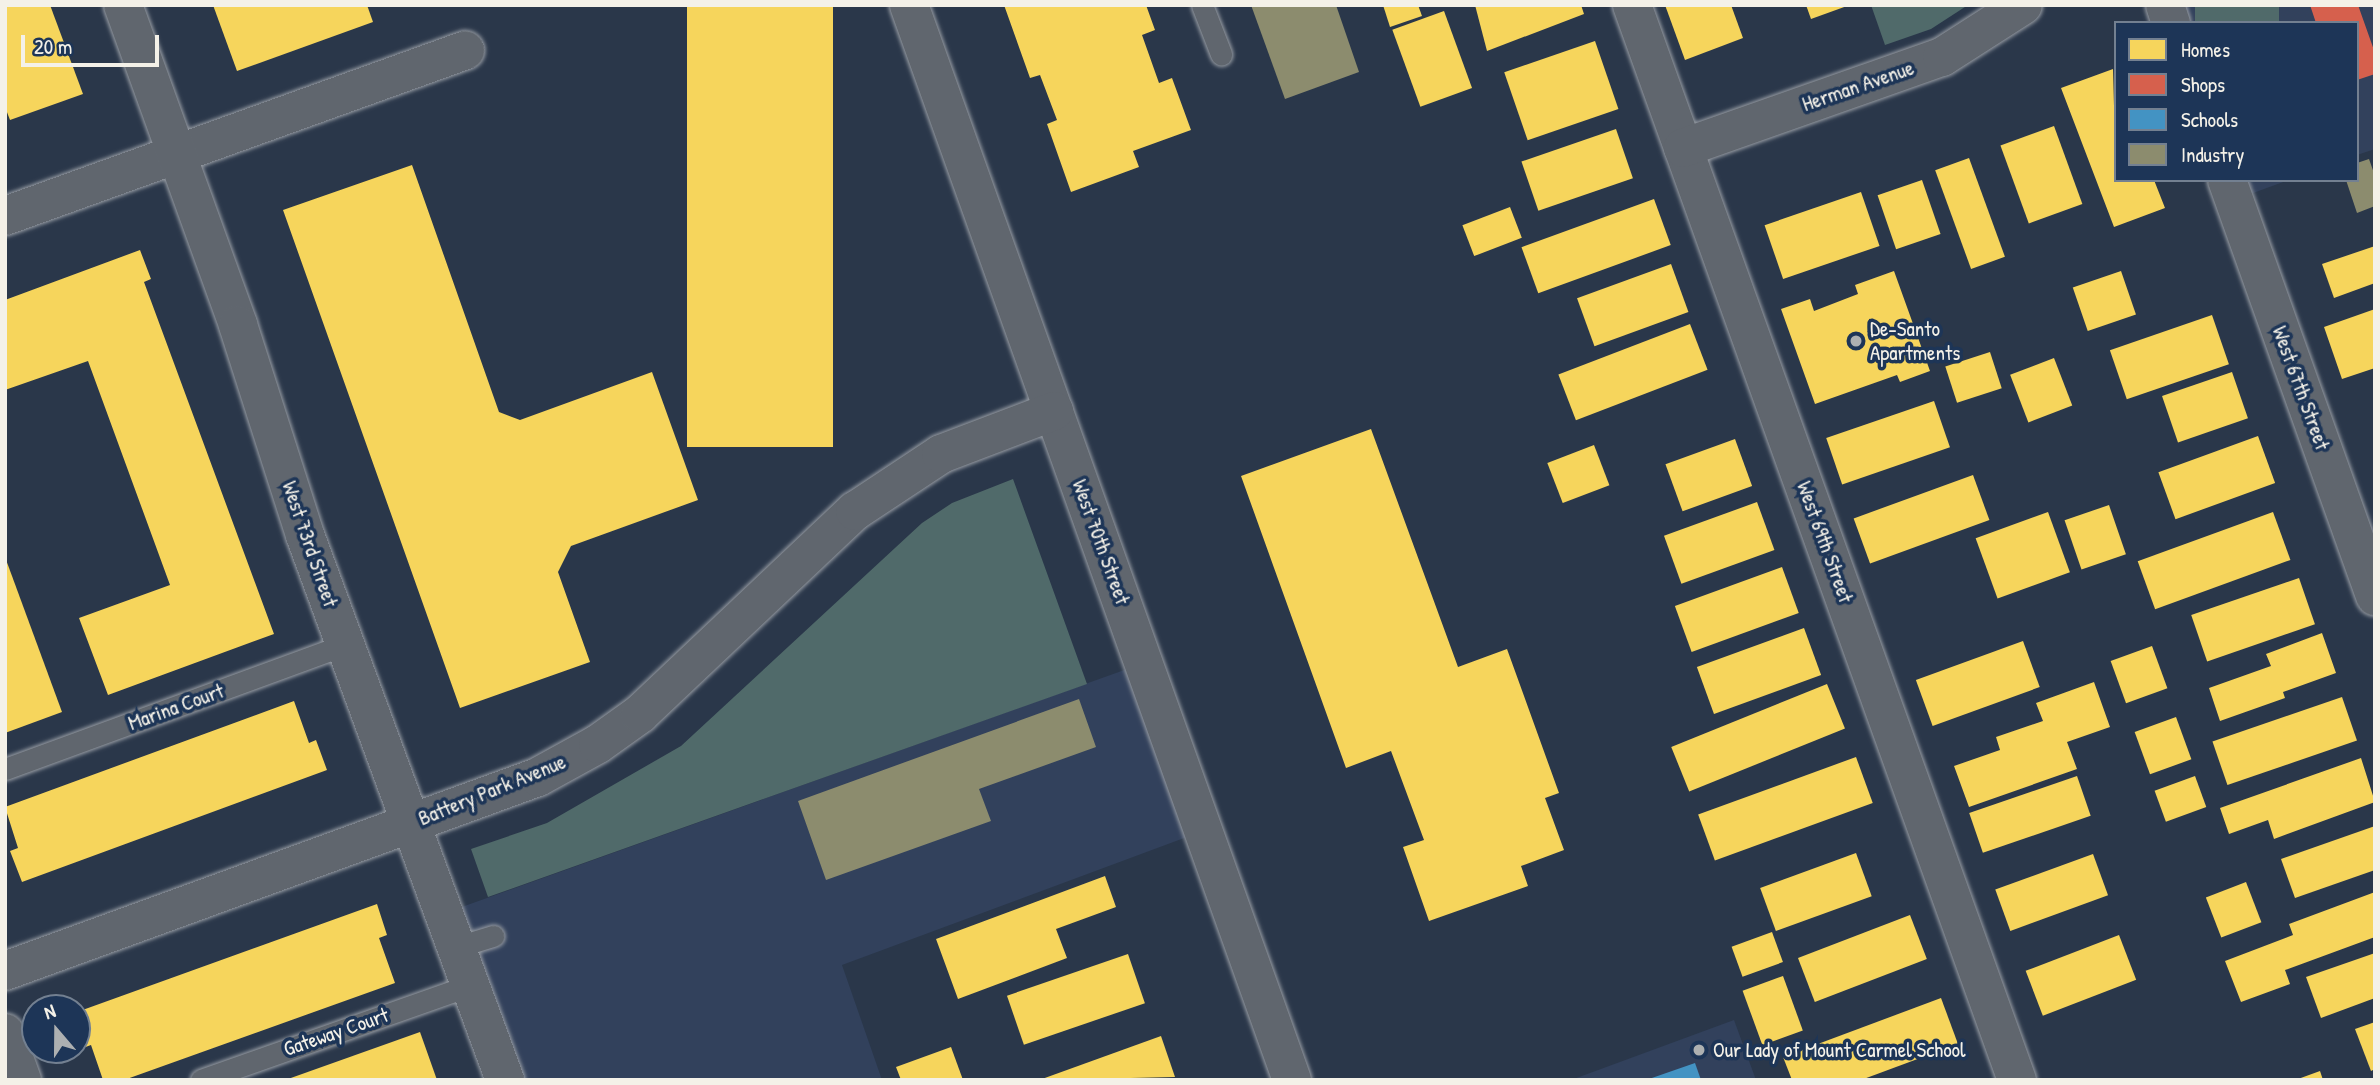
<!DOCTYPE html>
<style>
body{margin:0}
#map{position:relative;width:2380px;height:1085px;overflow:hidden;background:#2a374a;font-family:"Patrick Hand",sans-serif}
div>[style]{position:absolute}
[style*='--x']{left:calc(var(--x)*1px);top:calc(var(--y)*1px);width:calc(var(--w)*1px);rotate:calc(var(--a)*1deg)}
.built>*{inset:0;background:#32415c}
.green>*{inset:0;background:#506a6a;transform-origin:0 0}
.homes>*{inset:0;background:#f6d55c;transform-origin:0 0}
.shops>*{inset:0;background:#d6604d}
.schools>*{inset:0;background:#4393c3}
.industry>*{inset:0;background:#8c8c6e}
.roads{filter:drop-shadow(0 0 2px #979ca3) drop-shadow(0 0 2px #979ca3)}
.lane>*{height:21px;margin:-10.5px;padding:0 10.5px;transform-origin:10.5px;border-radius:10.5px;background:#60666e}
.street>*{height:38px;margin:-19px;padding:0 19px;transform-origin:19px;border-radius:19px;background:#60666e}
.secondary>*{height:38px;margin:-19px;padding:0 19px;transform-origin:19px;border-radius:19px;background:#60666e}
.dots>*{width:19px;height:19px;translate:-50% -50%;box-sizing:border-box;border:4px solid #1d3557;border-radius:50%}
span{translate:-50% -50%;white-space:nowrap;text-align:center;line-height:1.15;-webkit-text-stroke:7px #1d3557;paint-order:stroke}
.street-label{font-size:21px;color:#f4f1e8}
.poi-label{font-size:21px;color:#f4f1e8}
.left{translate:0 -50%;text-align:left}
.frame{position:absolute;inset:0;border:7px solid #f4f1e8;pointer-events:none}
.legend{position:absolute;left:2114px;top:21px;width:245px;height:161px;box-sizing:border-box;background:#1d3557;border:2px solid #738091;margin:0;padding:9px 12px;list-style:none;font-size:21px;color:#f4f1e8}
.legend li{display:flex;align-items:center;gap:14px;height:35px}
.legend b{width:35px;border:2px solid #738091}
.north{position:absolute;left:21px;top:994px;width:70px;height:70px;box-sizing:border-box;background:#1d3557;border:2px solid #738091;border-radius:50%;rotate:340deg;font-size:19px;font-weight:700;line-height:28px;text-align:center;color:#f4f1e8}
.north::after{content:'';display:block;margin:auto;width:24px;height:32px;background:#adb0b1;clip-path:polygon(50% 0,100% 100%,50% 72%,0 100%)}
.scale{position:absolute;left:21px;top:35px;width:138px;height:32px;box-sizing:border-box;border:4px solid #f4f1e8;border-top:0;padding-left:9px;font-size:21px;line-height:24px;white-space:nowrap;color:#f4f1e8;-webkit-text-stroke:5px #1d3557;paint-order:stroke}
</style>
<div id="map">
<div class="built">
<i style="clip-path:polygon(2165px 5px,2375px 5px,2375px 149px,2357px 155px,2357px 23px,2171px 23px)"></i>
<i style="clip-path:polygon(2227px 180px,2289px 180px,2234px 200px)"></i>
<i style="clip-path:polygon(1144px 663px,1203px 831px,842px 965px,882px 1080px,505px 1080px,445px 913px)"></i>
<i style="clip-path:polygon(1734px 1020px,1756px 1080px,1571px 1080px)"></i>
</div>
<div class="green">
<i style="clip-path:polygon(1871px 5px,1968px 5px,1931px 29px,1885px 45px)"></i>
<i style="left:2195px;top:5px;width:84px;height:19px"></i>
<i style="clip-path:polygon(1013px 479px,1087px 684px,488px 897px,471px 849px,547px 823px,681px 746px,922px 523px,952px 503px)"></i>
</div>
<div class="homes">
<i style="clip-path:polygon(5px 5px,50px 5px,83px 94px,10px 120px,5px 107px)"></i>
<i style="clip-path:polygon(213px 5px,367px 5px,373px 22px,237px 71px)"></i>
<i style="left:687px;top:5px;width:146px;height:442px"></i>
<i style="clip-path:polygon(1004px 5px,1146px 5px,1155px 30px,1142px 35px,1159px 83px,1172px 78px,1191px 130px,1133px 151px,1139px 167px,1071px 192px,1047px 124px,1057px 120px,1040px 75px,1030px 78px)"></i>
<i style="clip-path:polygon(1383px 5px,1418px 5px,1422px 16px,1390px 27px)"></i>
<i style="clip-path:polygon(1475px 5px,1581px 5px,1584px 14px,1487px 51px)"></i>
<i style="clip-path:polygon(1665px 5px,1731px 5px,1743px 38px,1685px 60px)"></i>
<i style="clip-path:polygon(1806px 5px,1847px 5px,1847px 6px,1811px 19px)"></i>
<i style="left:1444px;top:11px;width:82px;height:55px;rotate:70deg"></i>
<i style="left:1595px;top:41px;width:72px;height:96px;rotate:71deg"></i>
<i style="clip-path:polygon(2113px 69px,2116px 180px,2154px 180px,2165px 208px,2114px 227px,2061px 88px)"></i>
<i style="left:2054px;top:126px;width:83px;height:57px;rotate:70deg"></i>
<i style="left:1616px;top:129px;width:52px;height:100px;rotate:71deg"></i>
<i style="left:1969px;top:158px;width:105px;height:36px;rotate:70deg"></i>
<i style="clip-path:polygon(412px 165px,499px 412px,520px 420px,652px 372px,698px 500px,571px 546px,558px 572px,590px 662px,460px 708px,283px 210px)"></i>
<i style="left:1922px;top:180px;width:57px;height:47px;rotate:71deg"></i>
<i style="left:1861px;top:192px;width:57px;height:102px;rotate:71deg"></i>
<i style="left:1654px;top:199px;width:49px;height:141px;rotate:70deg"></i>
<i style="left:1510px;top:207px;width:33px;height:51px;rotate:69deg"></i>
<i style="clip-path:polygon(2375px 246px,2375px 283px,2334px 298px,2322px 264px)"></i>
<i style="clip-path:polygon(140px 250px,151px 279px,144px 282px,274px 634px,108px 695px,79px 618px,170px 585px,88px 361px,5px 390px,5px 300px)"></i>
<i style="left:1671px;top:264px;width:51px;height:100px;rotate:70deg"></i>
<i style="clip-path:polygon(1894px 271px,1930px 371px,1900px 382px,1897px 375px,1815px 404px,1781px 309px,1810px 299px,1814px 311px,1858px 294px,1855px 285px)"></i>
<i style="left:2121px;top:271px;width:46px;height:51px;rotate:71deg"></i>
<i style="clip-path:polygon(2375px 309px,2375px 368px,2342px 379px,2324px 327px)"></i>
<i style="left:2212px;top:315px;width:52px;height:108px;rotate:71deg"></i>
<i style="left:1690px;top:324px;width:49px;height:141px;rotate:69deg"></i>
<i style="left:1990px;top:352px;width:38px;height:47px;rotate:72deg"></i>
<i style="left:2054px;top:358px;width:51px;height:47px;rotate:69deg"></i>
<i style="left:2232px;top:372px;width:49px;height:74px;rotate:71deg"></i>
<i style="left:1934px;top:401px;width:49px;height:114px;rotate:71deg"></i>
<i style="clip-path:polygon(1371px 429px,1458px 667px,1507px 649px,1559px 793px,1545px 798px,1564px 850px,1521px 866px,1528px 886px,1429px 921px,1403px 847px,1424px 840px,1391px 751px,1346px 768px,1241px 476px)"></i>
<i style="left:2258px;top:436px;width:50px;height:106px;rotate:70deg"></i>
<i style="left:1735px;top:439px;width:50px;height:74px;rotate:70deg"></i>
<i style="left:1594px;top:445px;width:43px;height:50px;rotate:69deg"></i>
<i style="left:1973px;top:475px;width:48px;height:127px;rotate:70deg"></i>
<i style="left:1757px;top:502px;width:51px;height:99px;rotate:70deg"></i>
<i style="left:2109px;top:505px;width:52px;height:47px;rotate:71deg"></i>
<i style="left:2048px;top:512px;width:64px;height:77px;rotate:70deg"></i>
<i style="left:2273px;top:512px;width:51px;height:144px;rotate:70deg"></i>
<i style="clip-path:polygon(5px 557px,62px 712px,5px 733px)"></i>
<i style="left:1782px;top:567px;width:49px;height:114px;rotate:70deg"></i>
<i style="left:2299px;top:578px;width:49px;height:114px;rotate:71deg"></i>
<i style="left:1804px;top:628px;width:50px;height:114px;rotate:70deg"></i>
<i style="clip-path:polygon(2322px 633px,2336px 673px,2283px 692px,2285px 698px,2220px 721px,2209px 688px,2271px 666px,2266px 654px)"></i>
<i style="left:2023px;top:641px;width:49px;height:114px;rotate:70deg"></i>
<i style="left:2152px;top:646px;width:45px;height:44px;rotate:70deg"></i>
<i style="clip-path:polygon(2094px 682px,2110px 727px,2067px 742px,2077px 769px,1969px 807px,1954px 766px,2000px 750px,1996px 737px,2043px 721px,2036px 703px)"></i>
<i style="left:1827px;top:684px;width:48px;height:168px;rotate:68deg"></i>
<i style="left:2342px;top:697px;width:46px;height:137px;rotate:71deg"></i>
<i style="clip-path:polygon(294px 701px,309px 743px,316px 740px,327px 770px,22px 882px,10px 851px,18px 848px,5px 807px)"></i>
<i style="left:2176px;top:717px;width:45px;height:44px;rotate:70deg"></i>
<i style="left:1856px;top:757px;width:49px;height:168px;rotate:70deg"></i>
<i style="clip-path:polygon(2361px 758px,2375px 802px,2274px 839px,2268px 820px,2229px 834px,2220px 808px)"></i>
<i style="left:2077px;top:776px;width:42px;height:114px;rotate:71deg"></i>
<i style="left:2195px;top:776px;width:33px;height:43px;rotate:70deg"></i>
<i style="clip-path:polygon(2375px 826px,2375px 870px,2295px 898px,2281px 859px)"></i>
<i style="left:1856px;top:853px;width:46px;height:102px;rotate:70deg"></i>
<i style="left:2093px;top:854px;width:44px;height:104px;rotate:70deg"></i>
<i style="clip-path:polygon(1105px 876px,1116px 907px,1056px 929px,1067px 958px,958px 999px,936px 939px)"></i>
<i style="left:2246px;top:882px;width:43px;height:43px;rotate:69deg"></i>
<i style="clip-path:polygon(2375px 892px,2375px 937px,2285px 970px,2290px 984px,2241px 1002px,2225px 961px,2293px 935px,2289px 924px)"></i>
<i style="clip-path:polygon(377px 904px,387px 935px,379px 938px,395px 983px,124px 1080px,103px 1080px,91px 1045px,80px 1049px,77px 1012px)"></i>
<i style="left:1910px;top:915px;width:47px;height:120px;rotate:69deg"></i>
<i style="left:1772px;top:932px;width:32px;height:43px;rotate:70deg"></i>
<i style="left:2119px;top:935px;width:48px;height:100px;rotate:69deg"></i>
<i style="clip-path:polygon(2375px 953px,2375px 998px,2321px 1018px,2306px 977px)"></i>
<i style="left:1128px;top:954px;width:52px;height:128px;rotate:71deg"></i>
<i style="left:1783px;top:976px;width:58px;height:43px;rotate:70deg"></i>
<i style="clip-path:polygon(1941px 998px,1958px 1044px,1861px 1080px,1792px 1080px,1783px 1057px)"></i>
<i style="clip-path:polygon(2375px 1022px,2375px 1069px,2371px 1071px,2355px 1029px)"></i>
<i style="clip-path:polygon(420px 1032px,437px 1080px,288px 1080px,288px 1079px)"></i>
<i style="clip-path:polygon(1161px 1036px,1175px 1077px,1042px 1080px,1042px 1079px)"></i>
<i style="clip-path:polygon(951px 1047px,963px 1080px,901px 1080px,896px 1067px)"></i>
<i style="clip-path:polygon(2320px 1071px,2323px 1080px,2298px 1080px,2298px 1079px)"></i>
</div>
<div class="shops">
<i style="clip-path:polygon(2310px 5px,2358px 5px,2375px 53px,2375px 74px,2357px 80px,2357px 23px,2316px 23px)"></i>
</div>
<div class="schools">
<i style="clip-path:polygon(1695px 1063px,1701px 1080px,1649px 1080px,1649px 1079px)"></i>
</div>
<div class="industry">
<i style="clip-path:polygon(1251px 5px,1336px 5px,1359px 72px,1285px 99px)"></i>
<i style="clip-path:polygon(2369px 159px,2375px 176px,2375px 206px,2357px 213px,2346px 180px,2357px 180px,2357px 163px)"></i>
<i style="clip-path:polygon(1079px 699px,1096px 747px,979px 789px,991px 821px,826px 880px,798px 801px)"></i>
</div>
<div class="roads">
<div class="lane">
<i style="--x:1202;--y:5;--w:53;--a:68.8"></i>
<i style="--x:5;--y:769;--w:363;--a:-20.1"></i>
<i style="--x:457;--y:947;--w:38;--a:-17"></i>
<i style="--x:201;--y:1080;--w:286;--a:-19.4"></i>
</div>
<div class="street">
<i style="--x:909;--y:5;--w:1141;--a:70.39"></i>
<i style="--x:1632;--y:5;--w:1142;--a:70.3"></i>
<i style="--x:2165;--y:5;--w:19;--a:72"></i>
<i style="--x:1683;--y:148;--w:275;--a:-19.4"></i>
<i style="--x:1942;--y:57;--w:96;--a:-32.7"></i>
<i style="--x:2227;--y:180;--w:442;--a:70.4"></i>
<i style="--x:5;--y:216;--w:489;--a:-19.8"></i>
<i style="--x:5;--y:971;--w:567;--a:-20"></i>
<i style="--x:538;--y:777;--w:68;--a:-28.8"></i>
<i style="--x:598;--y:744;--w:52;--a:-35.5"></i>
<i style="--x:640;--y:714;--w:296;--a:-43.4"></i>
<i style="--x:855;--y:511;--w:103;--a:-33.5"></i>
<i style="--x:941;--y:454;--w:121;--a:-20.8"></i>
<i style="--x:5;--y:1033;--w:50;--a:70.1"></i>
</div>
<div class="secondary">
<i style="--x:123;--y:5;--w:340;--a:70.2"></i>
<i style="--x:238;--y:325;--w:220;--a:72.3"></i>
<i style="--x:305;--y:535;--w:581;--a:69.85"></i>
</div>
</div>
<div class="dots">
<i style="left:1856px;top:341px;background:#adb0b1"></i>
<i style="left:1699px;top:1050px;background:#adb0b1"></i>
</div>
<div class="street-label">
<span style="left:1858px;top:86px;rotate:-19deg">Herman Avenue</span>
<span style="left:2301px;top:388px;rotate:70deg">West 67th Street</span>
<span style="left:1101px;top:542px;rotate:70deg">West 70th Street</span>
<span style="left:1825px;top:542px;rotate:70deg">West 69th Street</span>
<span style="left:310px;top:544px;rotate:71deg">West 73rd Street</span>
<span style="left:176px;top:707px;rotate:-20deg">Marina Court</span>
<span style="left:492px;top:790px;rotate:-22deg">Battery Park Avenue</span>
<span style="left:336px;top:1032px;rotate:-19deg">Gateway Court</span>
</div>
<div class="poi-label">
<span class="left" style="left:1870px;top:341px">De-Santo<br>Apartments</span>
<span class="left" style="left:1713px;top:1050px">Our Lady of Mount Carmel School</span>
</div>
<div class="frame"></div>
<ul class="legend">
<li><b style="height:19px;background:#f6d55c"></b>Homes</li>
<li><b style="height:19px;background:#d6604d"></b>Shops</li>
<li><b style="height:19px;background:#4393c3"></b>Schools</li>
<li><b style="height:19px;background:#8c8c6e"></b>Industry</li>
</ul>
<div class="north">N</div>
<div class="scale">20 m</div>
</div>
